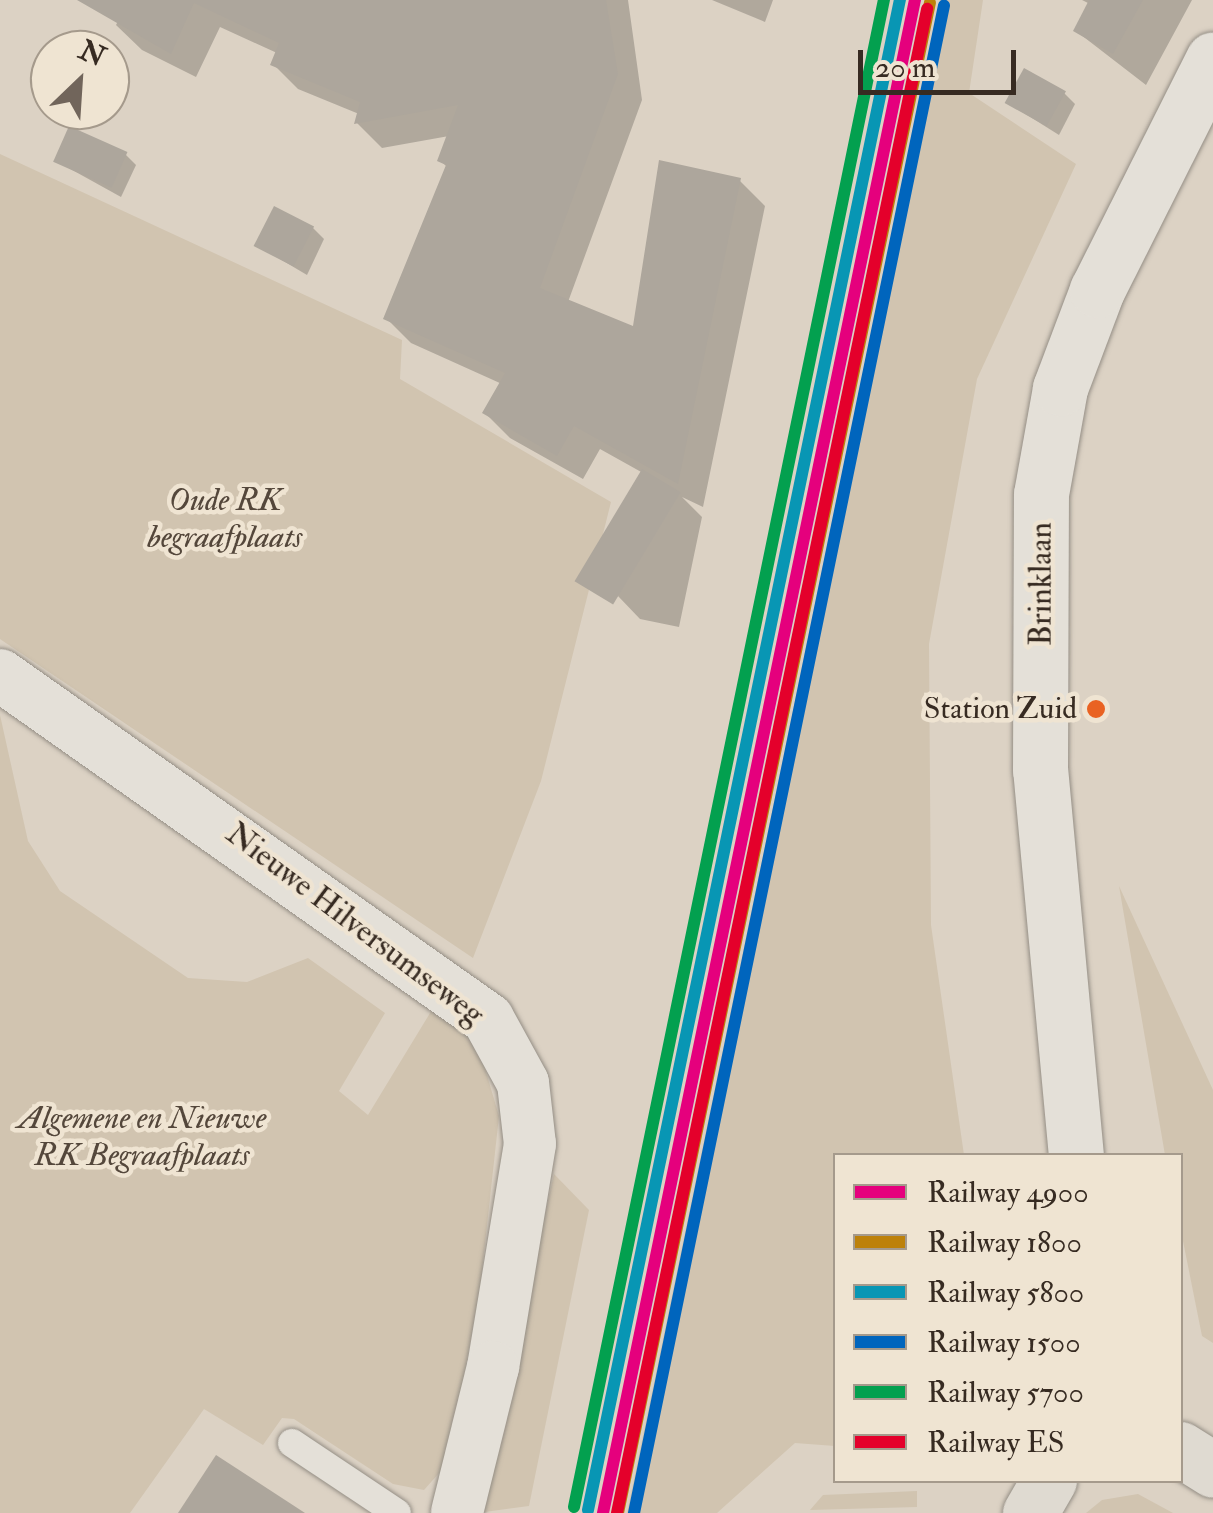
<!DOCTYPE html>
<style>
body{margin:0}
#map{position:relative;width:1213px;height:1513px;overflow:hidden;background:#dcd2c4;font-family:"IM FELL Double Pica",serif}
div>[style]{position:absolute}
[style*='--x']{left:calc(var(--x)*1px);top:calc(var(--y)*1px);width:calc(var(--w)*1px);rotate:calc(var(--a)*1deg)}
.green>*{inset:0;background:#d1c4b0}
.shadow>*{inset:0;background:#0003}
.building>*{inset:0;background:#ada69c;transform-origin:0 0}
.roads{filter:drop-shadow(0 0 2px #948e85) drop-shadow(0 0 2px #948e85)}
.lane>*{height:28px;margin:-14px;padding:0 14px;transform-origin:14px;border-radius:14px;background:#e4e0d8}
.street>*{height:52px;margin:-26px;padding:0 26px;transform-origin:26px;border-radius:26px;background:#e4e0d8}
.secondary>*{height:55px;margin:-27.5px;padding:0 27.5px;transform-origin:27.5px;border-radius:27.5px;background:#e4e0d8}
.primary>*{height:55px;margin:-27.5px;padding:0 27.5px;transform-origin:27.5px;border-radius:27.5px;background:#dfdad1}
.rail-1>*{height:12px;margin:-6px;padding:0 6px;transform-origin:6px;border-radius:6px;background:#e5007d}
.rail-2>*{height:12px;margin:-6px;padding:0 6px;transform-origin:6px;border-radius:6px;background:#bd810a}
.rail-3>*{height:12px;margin:-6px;padding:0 6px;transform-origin:6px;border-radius:6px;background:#0896b4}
.rail-4>*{height:12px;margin:-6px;padding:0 6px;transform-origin:6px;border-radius:6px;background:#0065bd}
.rail-5>*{height:12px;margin:-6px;padding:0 6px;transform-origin:6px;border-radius:6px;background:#03a04f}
.rail-6>*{height:12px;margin:-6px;padding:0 6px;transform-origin:6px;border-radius:6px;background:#e4002b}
.dots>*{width:28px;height:28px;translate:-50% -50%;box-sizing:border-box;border:5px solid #efe4d2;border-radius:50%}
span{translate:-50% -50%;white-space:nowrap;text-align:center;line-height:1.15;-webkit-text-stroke:9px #efe4d2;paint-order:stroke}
.bus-label{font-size:30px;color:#372b22}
.right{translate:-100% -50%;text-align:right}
.park-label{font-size:32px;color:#54473b;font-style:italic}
.street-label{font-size:32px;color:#372b22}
.legend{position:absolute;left:833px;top:1153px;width:350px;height:330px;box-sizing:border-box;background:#efe4d2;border:2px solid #a59a8c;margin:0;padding:12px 18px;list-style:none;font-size:30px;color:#372b22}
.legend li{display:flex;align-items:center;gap:20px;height:50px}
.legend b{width:50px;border:2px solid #a59a8c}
.north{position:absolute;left:30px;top:30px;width:100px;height:100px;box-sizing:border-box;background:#efe4d2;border:2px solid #a59a8c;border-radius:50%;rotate:25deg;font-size:28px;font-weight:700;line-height:40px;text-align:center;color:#372b22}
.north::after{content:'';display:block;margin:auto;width:35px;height:45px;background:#71655b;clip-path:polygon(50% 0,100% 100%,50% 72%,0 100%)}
.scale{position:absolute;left:858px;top:50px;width:158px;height:45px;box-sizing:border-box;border:5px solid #372b22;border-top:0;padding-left:12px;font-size:30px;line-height:35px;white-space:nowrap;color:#372b22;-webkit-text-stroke:8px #efe4d2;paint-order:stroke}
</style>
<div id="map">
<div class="green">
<i style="clip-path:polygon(940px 0,983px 0,969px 93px,1076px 164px,977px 379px,929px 644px,931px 925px,964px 1155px,836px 1156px,835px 1446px,795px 1443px,717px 1513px,627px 1513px)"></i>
<i style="clip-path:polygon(0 154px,402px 340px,400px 379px,611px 502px,541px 781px,473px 958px,0 639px)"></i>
<i style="clip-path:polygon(0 715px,28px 841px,60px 891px,188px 978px,247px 982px,308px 958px,385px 1013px,339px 1091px,368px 1115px,441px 995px,476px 1038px,499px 1116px,480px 1289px,448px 1463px,424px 1490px,393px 1484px,294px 1419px,282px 1418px,263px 1445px,204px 1409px,130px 1513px,0 1513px)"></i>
<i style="clip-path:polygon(1119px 886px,1213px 1090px,1213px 1343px,1202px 1336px,1181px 1231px,1180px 1156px,1165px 1155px)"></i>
<i style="clip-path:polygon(554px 1174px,589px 1210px,529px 1506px,477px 1513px)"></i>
<i style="clip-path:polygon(917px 1491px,917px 1507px,810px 1510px,823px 1495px)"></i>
<i style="clip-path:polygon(1138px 1494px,1173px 1513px,1086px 1513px,1102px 1500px)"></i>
</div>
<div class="shadow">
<i style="clip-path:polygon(109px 0,628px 0,642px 100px,568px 302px,635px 330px,740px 181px,765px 206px,703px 507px,682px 497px,702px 517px,679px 627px,640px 619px,618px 596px,643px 473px,600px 449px,583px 479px,510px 438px,485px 413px,502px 384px,411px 343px,386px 318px,448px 168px,440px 160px,449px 136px,382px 148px,357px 123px,359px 114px,298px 89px,273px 64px,277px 53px,220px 27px,196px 77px,142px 50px,116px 25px,125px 8px)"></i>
<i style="clip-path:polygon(712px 0,773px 0,765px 22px)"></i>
<i style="clip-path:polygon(1082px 0,1192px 0,1146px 85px,1076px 31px,1090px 4px)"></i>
<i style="clip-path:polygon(1064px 93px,1075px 104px,1059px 135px,1008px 103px)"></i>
<i style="clip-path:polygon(125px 154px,136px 165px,121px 197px,56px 161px)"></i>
<i style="clip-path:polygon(313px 228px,324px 239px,307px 275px,258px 246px)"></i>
</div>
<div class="building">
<i style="clip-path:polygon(77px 0,606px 0,618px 74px,540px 288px,633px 326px,659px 160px,741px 178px,678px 484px,574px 426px,557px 456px,482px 413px,505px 373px,383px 319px,446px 165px,437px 161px,458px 105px,354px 124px,360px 102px,270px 65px,279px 43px,194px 3px,171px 54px)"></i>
<i style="clip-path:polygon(1089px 0,1143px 0,1113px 54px,1073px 31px)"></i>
<i style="left:1024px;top:68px;width:48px;height:40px;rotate:29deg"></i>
<i style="left:69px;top:126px;width:64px;height:39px;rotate:24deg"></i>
<i style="left:274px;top:206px;width:45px;height:45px;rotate:27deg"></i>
<i style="left:642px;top:469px;width:45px;height:131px;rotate:31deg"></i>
<i style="clip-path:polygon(216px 1455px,305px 1513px,178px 1513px)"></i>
</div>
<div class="roads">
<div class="lane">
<i style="--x:292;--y:1443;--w:126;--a:33.7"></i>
</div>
<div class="street">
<i style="--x:0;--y:675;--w:597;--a:35.18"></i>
<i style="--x:488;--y:1019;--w:73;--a:61.3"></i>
<i style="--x:523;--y:1083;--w:61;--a:83.5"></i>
<i style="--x:530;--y:1144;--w:226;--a:99.4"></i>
<i style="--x:493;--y:1367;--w:150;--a:103.9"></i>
</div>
<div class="secondary">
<i style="--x:1076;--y:1156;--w:388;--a:-95.3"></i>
<i style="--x:1040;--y:770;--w:276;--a:-89.8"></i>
<i style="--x:1041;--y:494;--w:108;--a:-79.8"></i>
<i style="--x:1060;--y:388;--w:105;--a:-69.3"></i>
<i style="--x:1097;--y:290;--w:258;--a:-63.3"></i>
</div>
<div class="primary">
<i style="--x:1180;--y:1449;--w:39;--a:32"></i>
<i style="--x:1030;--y:1513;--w:38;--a:-60"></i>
</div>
</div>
<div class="rail-1">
<i style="--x:603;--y:1513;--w:1545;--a:-78.35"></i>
</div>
<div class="rail-2">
<i style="--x:618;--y:1513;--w:1542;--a:-78.33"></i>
</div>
<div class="rail-3">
<i style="--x:588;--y:1510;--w:1542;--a:-78.33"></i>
</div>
<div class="rail-4">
<i style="--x:634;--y:1513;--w:1539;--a:-78.38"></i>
</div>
<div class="rail-5">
<i style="--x:574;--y:1507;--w:1539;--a:-78.38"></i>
</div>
<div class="rail-6">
<i style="--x:617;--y:1513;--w:1536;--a:-78.35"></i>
</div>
<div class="dots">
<i style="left:1096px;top:709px;background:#e96222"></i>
</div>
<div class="bus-label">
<span class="right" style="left:1077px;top:709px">Station Zuid</span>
</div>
<div class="park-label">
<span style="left:225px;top:519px">Oude RK<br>begraafplaats</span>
<span style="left:142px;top:1137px">Algemene en Nieuwe<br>RK Begraafplaats</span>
</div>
<div class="street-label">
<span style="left:1041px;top:584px;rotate:-90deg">Brinklaan</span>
<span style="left:355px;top:924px;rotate:37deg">Nieuwe Hilversumseweg</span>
</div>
<ul class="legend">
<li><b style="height:12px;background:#e5007d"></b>Railway 4900</li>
<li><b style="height:12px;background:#bd810a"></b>Railway 1800</li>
<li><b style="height:12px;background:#0896b4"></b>Railway 5800</li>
<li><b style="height:12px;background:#0065bd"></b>Railway 1500</li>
<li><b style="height:12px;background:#03a04f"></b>Railway 5700</li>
<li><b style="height:12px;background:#e4002b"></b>Railway ES</li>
</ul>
<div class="north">N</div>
<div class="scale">20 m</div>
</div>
